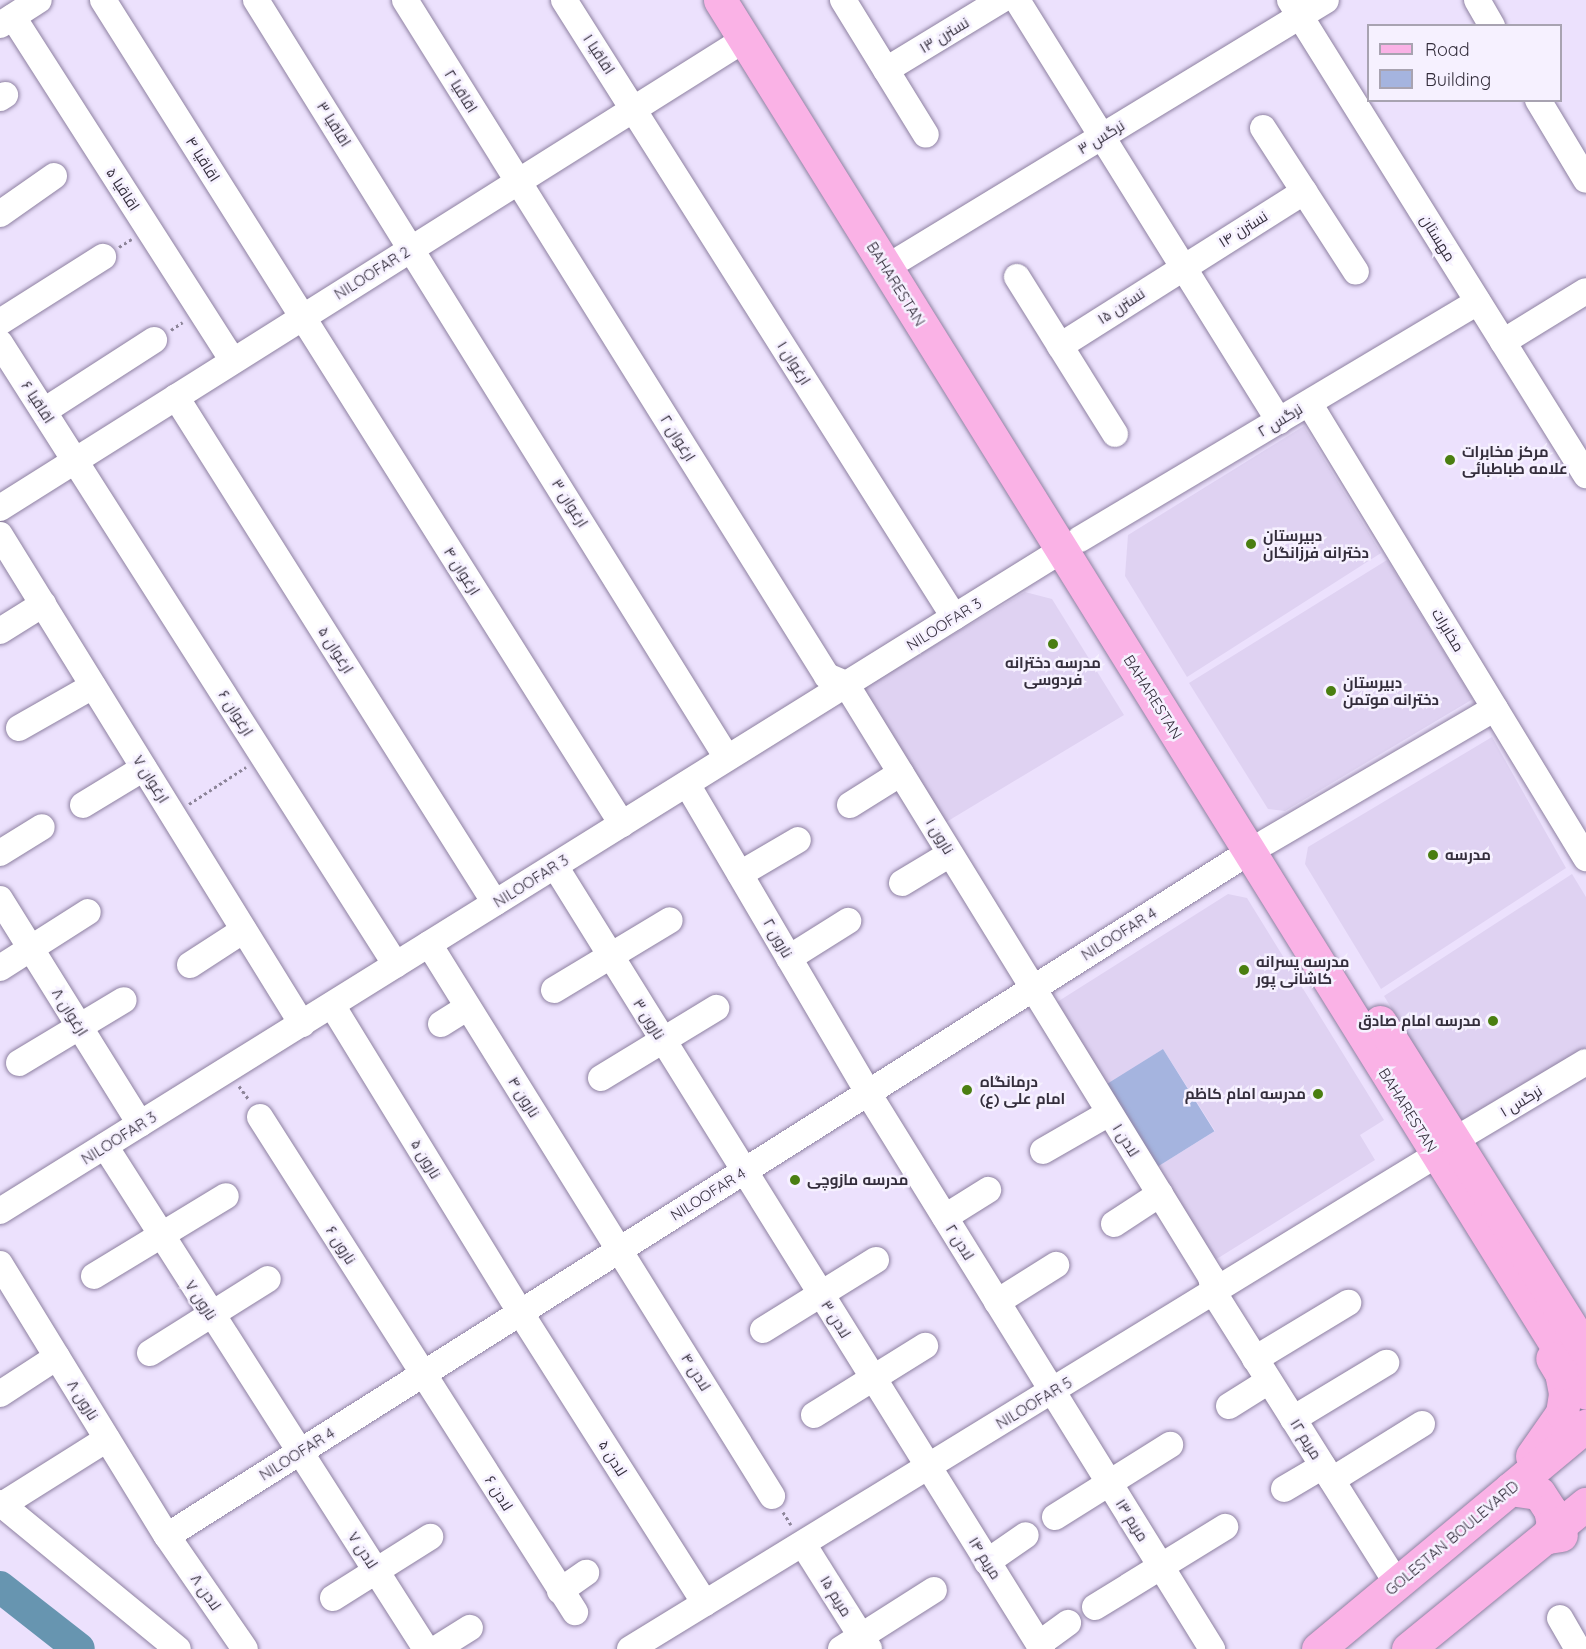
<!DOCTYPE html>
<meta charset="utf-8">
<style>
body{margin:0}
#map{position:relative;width:1586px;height:1649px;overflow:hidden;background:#ece1fd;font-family:Quicksand,Cairo,sans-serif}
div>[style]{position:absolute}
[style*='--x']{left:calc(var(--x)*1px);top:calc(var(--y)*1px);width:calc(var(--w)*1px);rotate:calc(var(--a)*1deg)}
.built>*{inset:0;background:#dfd2f2}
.river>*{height:32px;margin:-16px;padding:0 16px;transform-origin:16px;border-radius:16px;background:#6795b0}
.building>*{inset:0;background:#a5b4df;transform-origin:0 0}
.path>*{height:3px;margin-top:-1.5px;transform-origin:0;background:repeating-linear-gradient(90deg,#8d8599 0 3px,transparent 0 6px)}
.roads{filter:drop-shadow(0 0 2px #8e81a1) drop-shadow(0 0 2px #8e81a1)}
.minor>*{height:26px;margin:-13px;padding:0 13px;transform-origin:13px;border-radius:13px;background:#fff}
.major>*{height:33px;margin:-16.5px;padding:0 16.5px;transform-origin:16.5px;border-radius:16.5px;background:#fab2e6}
.dots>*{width:16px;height:16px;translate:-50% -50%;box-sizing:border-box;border:3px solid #f6f1ff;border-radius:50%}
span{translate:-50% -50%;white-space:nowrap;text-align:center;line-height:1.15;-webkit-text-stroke:5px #f6f1ff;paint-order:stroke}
.street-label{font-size:15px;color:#342e3c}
.poi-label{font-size:15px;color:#342e3c;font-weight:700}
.left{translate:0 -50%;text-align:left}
.right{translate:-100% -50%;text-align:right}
.legend{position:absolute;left:1367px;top:24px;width:195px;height:78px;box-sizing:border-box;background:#f6f1ff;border:2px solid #a8a3b1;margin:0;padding:8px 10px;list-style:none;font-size:18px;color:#342e3c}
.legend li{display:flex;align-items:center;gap:12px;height:30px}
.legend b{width:30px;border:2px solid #a8a3b1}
</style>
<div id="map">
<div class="built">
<i style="clip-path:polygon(1304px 426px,1381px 553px,1187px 677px,1125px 576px,1128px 535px)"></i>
<i style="clip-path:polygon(1387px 560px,1473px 699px,1285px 811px,1268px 809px,1189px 683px)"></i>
<i style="clip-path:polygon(1025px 592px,1052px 599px,1124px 715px,943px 824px,861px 689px)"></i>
<i style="clip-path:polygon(1492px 737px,1566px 868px,1381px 989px,1305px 864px,1308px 847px)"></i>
<i style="clip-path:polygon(1572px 874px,1586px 897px,1586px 1047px,1464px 1126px,1384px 996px)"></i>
<i style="clip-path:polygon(1228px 894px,1247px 898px,1384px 1120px,1360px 1135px,1375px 1160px,1215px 1260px,1157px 1167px,1215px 1131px,1193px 1096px,1163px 1049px,1106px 1086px,1054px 1004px)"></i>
</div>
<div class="river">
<i style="--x:0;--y:1587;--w:100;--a:38.1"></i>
</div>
<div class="building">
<i style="left:1163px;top:1049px;width:97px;height:68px;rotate:58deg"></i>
</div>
<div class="path">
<i style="--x:119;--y:247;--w:15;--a:-32"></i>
<i style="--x:171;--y:330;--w:14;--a:-34"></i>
<i style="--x:189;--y:804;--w:68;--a:-33"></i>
<i style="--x:239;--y:1086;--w:17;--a:54"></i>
<i style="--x:783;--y:1512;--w:15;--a:58"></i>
</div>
<div class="roads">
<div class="minor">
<i style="--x:103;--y:0;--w:974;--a:57.8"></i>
<i style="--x:256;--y:0;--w:892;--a:58.14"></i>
<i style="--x:405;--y:0;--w:797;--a:58.03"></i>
<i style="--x:827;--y:676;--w:21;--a:23"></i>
<i style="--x:846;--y:684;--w:696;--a:58.39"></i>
<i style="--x:1211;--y:1277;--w:16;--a:79"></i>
<i style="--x:1214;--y:1293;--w:345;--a:57.8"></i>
<i style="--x:564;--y:0;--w:730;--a:57.7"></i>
<i style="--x:843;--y:0;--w:158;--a:58.4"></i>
<i style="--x:1017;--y:0;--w:496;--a:58.1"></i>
<i style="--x:1290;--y:0;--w:560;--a:58.07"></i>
<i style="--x:1477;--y:0;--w:30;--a:60"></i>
<i style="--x:13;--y:17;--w:408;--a:57.4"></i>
<i style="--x:0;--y:25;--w:46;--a:-32.7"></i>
<i style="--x:886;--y:70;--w:135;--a:-31.3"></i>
<i style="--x:0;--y:98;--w:6;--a:-31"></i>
<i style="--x:1538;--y:100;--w:93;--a:59"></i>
<i style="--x:1263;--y:128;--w:171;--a:57.1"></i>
<i style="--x:0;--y:214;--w:66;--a:-35.1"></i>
<i style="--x:902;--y:258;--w:496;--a:-31.3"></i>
<i style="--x:1017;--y:277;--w:185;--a:58"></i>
<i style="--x:0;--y:322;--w:122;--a:-32.3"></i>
<i style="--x:1503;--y:342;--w:97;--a:-31.6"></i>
<i style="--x:0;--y:343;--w:737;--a:57.52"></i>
<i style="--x:1060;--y:346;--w:289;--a:-32.3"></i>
<i style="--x:176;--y:397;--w:598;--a:57.77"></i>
<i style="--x:1309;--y:403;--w:533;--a:58.67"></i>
<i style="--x:44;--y:411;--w:131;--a:-32.8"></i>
<i style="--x:0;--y:508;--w:880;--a:-32.19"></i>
<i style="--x:0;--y:535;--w:575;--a:58.3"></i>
<i style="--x:1080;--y:539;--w:463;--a:-30.8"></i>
<i style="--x:0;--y:631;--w:51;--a:-32.1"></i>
<i style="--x:19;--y:728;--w:85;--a:-29.6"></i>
<i style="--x:687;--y:784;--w:358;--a:59.6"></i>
<i style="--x:868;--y:1093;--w:654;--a:58.25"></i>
<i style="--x:83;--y:805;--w:71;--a:-31.2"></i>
<i style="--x:850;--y:805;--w:60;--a:-32.1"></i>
<i style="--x:1266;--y:842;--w:265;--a:-30.3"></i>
<i style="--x:0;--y:853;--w:49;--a:-31.8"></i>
<i style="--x:555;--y:866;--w:922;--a:58.12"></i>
<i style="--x:740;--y:874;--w:67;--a:-30.4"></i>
<i style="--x:902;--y:883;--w:56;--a:-31.1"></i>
<i style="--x:0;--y:899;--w:265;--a:58.1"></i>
<i style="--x:429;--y:944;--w:650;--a:58.14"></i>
<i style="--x:789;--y:958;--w:70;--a:-32.1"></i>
<i style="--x:190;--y:965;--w:64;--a:-32.9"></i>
<i style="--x:0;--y:968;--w:104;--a:-32.5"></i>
<i style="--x:554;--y:990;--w:135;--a:-31.1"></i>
<i style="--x:332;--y:1005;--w:360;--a:58.5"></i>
<i style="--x:520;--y:1312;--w:345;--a:57.6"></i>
<i style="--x:441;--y:1024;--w:31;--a:-32"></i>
<i style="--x:19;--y:1063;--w:122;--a:-31"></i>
<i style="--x:601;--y:1078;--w:135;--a:-31.3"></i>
<i style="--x:260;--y:1117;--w:587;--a:57.53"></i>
<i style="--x:1455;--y:1140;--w:152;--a:-30.8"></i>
<i style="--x:105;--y:1146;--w:597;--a:57.46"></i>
<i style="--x:1043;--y:1151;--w:76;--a:-29.9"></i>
<i style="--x:0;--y:1211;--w:1251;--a:-31.9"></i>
<i style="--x:945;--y:1217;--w:51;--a:-32.1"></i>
<i style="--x:1114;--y:1224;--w:55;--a:-33.1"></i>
<i style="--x:0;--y:1264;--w:319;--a:58.5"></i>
<i style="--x:167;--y:1536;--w:137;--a:55.4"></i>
<i style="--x:94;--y:1276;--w:154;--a:-31.2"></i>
<i style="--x:997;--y:1302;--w:70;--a:-32.1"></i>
<i style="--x:763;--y:1330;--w:133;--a:-31.8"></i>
<i style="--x:150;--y:1353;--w:139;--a:-32.1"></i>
<i style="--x:1255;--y:1359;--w:109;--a:-31.1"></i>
<i style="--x:0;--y:1394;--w:68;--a:-33"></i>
<i style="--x:1229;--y:1406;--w:47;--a:-32"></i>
<i style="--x:814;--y:1415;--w:131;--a:-31.9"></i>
<i style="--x:1293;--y:1419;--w:109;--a:-31.1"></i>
<i style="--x:1332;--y:1480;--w:106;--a:-31.9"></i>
<i style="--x:1284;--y:1489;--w:45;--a:-30.5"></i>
<i style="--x:0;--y:1503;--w:230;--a:39.4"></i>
<i style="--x:2;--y:1505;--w:124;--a:-32.2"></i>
<i style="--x:1055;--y:1517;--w:136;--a:-32.1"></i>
<i style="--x:167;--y:1536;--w:1280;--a:-32.3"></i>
<i style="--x:803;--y:1544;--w:124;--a:57.8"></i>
<i style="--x:987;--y:1562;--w:47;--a:-34.7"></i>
<i style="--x:560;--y:1591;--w:32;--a:-35"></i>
<i style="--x:333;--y:1598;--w:115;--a:-32.2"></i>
<i style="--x:1095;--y:1607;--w:153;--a:-31.6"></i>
<i style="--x:1560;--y:1618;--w:36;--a:60"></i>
<i style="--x:1039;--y:1644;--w:36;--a:-36"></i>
<i style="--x:436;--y:1649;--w:40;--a:-32"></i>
<i style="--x:630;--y:1649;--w:945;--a:-31.5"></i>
<i style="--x:841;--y:1649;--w:110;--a:-32.4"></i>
</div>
<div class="major">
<i style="--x:720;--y:0;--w:1640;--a:58.13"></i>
<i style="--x:1380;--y:1022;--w:388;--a:57.9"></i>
<i style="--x:1532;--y:1456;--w:52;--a:-55.1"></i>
<i style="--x:1562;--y:1413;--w:20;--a:-81"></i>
<i style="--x:1565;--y:1393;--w:20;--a:-101"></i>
<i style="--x:1561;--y:1373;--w:17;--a:-121"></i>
<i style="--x:1510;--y:1489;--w:29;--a:8"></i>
<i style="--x:1539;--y:1493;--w:20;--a:57"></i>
<i style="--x:1550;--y:1510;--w:13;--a:77"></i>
<i style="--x:1553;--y:1523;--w:15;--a:110"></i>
<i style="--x:1548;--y:1537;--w:13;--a:-9"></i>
<i style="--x:1318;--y:1649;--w:349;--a:-39.8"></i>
<i style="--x:1408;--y:1649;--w:230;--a:-39.2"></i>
</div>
</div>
<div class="dots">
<i style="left:1450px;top:460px;background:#4a7e11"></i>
<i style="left:1251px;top:544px;background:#4a7e11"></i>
<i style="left:1053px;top:644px;background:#4a7e11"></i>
<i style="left:1331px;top:691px;background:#4a7e11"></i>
<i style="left:1433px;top:855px;background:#4a7e11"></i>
<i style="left:1244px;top:970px;background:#4a7e11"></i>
<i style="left:1493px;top:1021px;background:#4a7e11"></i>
<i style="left:967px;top:1090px;background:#4a7e11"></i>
<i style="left:1318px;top:1094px;background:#4a7e11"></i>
<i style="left:795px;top:1180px;background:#4a7e11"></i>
</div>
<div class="street-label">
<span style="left:944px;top:35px;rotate:-31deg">نسترن ۱۳</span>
<span style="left:599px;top:54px;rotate:57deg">اقاقیا ۱</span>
<span style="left:461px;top:91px;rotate:58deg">اقاقیا ۲</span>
<span style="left:334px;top:124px;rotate:58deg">اقاقیا ۳</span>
<span style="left:1101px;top:137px;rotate:-31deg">نرگس ۳</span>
<span style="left:203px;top:159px;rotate:58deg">اقاقیا ۴</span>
<span style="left:123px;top:189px;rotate:57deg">اقاقیا ۵</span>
<span style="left:1243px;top:229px;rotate:-32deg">نسترن ۱۴</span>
<span style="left:1438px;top:238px;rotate:58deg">مهستان</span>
<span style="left:372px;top:273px;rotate:-32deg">NILOOFAR 2</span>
<span style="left:896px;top:284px;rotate:58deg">BAHARESTAN</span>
<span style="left:1121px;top:306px;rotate:-33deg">نسترن ۱۵</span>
<span style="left:794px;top:363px;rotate:58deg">ارغوان ۱</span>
<span style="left:38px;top:402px;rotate:57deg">اقاقیا ۶</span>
<span style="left:1280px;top:420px;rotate:-31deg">نرگس ۲</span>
<span style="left:678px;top:438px;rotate:58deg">ارغوان ۲</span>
<span style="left:570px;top:503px;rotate:58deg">ارغوان ۳</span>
<span style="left:462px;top:571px;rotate:58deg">ارغوان ۴</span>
<span style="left:944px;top:624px;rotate:-32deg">NILOOFAR 3</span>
<span style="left:1448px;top:630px;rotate:59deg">مخابرات</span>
<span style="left:336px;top:650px;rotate:58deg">ارغوان ۵</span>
<span style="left:1153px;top:697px;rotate:58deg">BAHARESTAN</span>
<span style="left:236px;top:713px;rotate:58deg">ارغوان ۶</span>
<span style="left:151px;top:779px;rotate:58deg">ارغوان ۷</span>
<span style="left:940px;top:836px;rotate:59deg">نارون ۱</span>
<span style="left:531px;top:881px;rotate:-32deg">NILOOFAR 3</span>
<span style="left:1119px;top:934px;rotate:-32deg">NILOOFAR 4</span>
<span style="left:778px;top:938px;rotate:60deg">نارون ۲</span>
<span style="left:70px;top:1012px;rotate:58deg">ارغوان ۸</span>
<span style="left:649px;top:1019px;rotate:58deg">نارون ۳</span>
<span style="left:524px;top:1097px;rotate:58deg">نارون ۴</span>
<span style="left:1521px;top:1101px;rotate:-31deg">نرگس ۱</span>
<span style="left:1408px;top:1110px;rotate:58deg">BAHARESTAN</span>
<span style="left:119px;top:1138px;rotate:-32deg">NILOOFAR 3</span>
<span style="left:1126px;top:1140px;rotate:58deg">لادن ۱</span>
<span style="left:426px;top:1159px;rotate:59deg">نارون ۵</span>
<span style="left:708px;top:1194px;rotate:-32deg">NILOOFAR 4</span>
<span style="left:960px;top:1242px;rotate:58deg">لادن ۲</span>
<span style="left:341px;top:1245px;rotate:58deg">نارون ۶</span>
<span style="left:201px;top:1300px;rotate:57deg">نارون ۷</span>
<span style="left:836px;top:1319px;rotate:58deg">لادن ۳</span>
<span style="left:696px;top:1372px;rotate:58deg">لادن ۴</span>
<span style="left:83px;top:1400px;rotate:58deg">نارون ۸</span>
<span style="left:1034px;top:1403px;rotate:-31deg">NILOOFAR 5</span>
<span style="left:1306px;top:1439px;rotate:58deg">مریم ۱۲</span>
<span style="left:297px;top:1454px;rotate:-32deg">NILOOFAR 4</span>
<span style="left:613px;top:1458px;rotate:58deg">لادن ۵</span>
<span style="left:499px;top:1493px;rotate:58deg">لادن ۶</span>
<span style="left:1132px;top:1520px;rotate:58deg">مریم ۱۳</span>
<span style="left:1452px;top:1538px;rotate:-40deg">GOLESTAN BOULEVARD</span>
<span style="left:363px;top:1550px;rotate:57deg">لادن ۷</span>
<span style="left:985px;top:1558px;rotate:58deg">مریم ۱۴</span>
<span style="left:206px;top:1592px;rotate:55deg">لادن ۸</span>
<span style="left:836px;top:1596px;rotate:58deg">مریم ۱۵</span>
</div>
<div class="poi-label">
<span class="left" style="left:1462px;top:460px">مرکز مخابرات<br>علامه طباطبائی</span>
<span class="left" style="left:1263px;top:544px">دبیرستان<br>دخترانه فرزانگان</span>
<span style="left:1053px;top:671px">مدرسه دخترانه<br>فردوسی</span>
<span class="left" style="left:1343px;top:691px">دبیرستان<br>دخترانه موتمن</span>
<span class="left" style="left:1445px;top:855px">مدرسه</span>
<span class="left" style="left:1256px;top:970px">مدرسه پسرانه<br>کاشانی پور</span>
<span class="right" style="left:1481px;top:1021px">مدرسه امام صادق</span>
<span class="left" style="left:980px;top:1090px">درمانگاه<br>امام علی (ع)</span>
<span class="right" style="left:1306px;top:1094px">مدرسه امام کاظم</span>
<span class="left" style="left:807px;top:1180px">مدرسه مازوچی</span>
</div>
<ul class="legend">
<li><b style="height:8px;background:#fab2e6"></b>Road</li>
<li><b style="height:16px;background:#a5b4df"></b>Building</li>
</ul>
</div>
